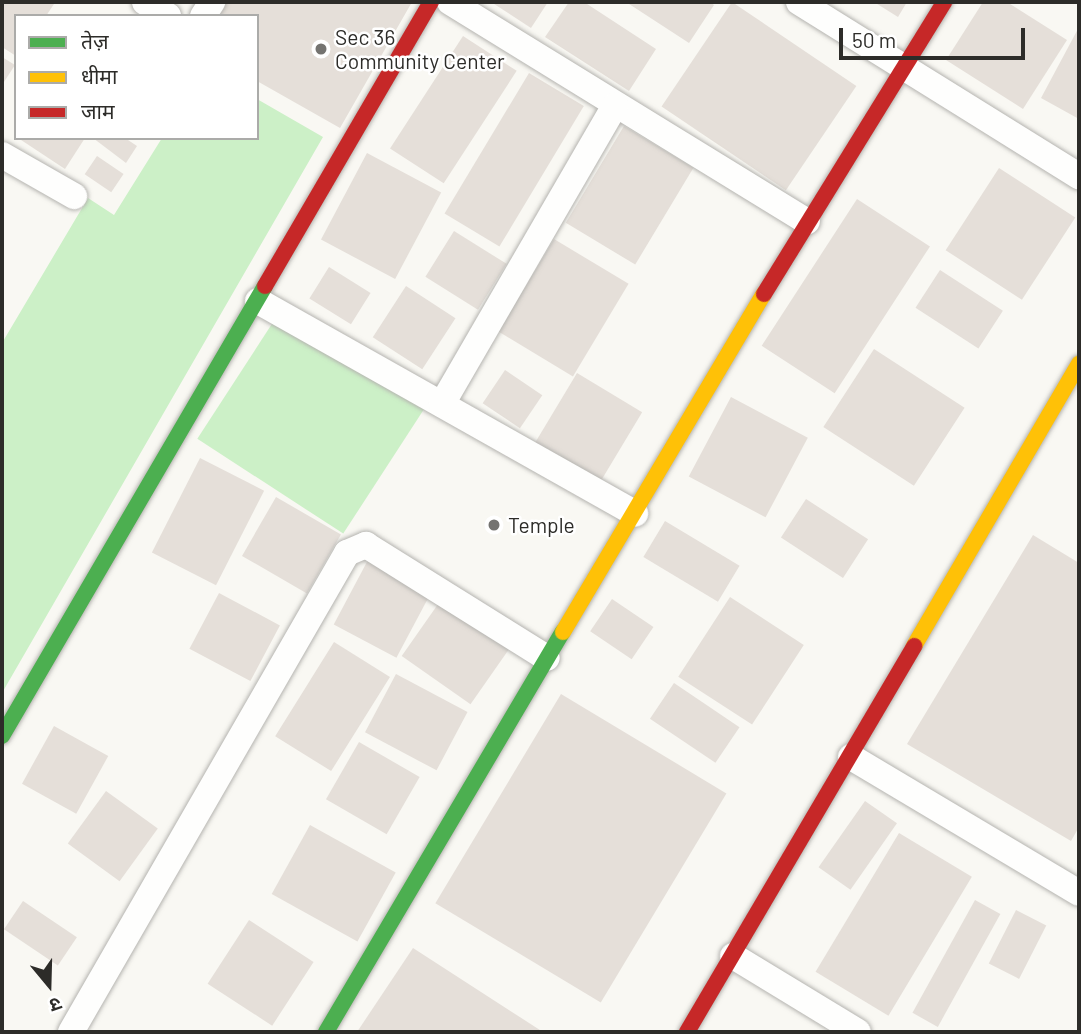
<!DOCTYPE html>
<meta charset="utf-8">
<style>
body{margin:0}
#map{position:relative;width:1081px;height:1034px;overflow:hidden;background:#f9f8f3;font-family:Barlow,"Noto Sans Devanagari",sans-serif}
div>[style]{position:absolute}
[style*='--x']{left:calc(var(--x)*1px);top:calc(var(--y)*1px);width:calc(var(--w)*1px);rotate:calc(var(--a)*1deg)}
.green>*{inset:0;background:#ccf0c7;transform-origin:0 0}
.building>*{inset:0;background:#e5dfd9;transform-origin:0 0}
.roads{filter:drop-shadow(0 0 2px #b5b4b0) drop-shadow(0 0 2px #b5b4b0)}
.street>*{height:26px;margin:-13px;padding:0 13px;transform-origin:13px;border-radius:13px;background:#fefefd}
.fast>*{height:16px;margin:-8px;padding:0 8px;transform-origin:8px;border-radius:8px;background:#4caf50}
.slow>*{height:16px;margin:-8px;padding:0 8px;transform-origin:8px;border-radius:8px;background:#ffc107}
.jam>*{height:16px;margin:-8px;padding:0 8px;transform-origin:8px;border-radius:8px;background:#c62828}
.dots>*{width:19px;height:19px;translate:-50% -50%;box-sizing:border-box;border:4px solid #fff;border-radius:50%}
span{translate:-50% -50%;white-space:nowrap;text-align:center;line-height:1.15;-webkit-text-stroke:5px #fff;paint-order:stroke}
.poi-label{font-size:21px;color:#2d2c29}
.left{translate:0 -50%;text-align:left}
.frame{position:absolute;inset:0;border:4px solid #2d2c29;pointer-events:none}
.legend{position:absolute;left:14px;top:14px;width:245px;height:126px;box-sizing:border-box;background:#fff;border:2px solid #ababa9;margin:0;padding:9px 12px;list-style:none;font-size:21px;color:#2d2c29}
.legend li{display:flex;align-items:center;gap:14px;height:35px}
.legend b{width:35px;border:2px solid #ababa9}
.north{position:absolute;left:14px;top:950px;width:70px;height:70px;-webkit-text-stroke:5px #fff;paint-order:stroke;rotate:161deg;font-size:19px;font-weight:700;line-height:28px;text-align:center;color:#2d2c29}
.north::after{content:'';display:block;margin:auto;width:24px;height:32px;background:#2d2c29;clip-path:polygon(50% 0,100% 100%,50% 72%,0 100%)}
.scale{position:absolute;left:839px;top:28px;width:186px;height:32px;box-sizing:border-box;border:4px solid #2d2c29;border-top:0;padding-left:9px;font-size:21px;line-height:24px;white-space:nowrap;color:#2d2c29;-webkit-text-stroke:5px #fff;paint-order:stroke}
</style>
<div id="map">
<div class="green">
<i style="clip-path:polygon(257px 99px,323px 137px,2px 693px,2px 343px,88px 198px,114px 215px,162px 138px,257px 138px)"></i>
<i style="left:279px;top:313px;width:174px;height:150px;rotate:33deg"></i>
</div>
<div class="building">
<i style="clip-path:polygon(2px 2px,54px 4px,46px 16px,16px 16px,16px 56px,2px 47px)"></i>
<i style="clip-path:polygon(227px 2px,412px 2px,340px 128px,257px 81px,257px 16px,219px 16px)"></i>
<i style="clip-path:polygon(491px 2px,548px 2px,531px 28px)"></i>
<i style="clip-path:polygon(569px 2px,584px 2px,656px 49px,629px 91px,545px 37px)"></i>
<i style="clip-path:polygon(626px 2px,710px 2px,714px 5px,689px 43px)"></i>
<i style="left:732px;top:2px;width:150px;height:126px;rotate:34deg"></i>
<i style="clip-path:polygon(874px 2px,907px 2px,898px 17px)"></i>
<i style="clip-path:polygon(983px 2px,1007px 2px,1067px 40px,1023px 109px,946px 60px)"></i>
<i style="clip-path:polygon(1079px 27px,1079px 119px,1041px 98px)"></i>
<i style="left:463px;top:36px;width:64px;height:134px;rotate:33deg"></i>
<i style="clip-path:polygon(2px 57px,15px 65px,2px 85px)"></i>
<i style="left:529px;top:73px;width:64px;height:164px;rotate:31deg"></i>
<i style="left:624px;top:126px;width:81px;height:113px;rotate:31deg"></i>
<i style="clip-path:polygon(18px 138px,85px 138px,65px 169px)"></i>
<i style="clip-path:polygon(93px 138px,125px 138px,137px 146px,126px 163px)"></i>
<i style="left:367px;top:153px;width:84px;height:98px;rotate:28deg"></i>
<i style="left:97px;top:156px;width:32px;height:22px;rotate:34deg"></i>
<i style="left:999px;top:168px;width:91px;height:98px;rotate:33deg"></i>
<i style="left:857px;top:199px;width:87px;height:175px;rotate:33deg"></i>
<i style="left:454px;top:231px;width:62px;height:54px;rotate:32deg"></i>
<i style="left:554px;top:239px;width:87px;height:108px;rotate:31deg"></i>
<i style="left:329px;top:267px;width:49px;height:37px;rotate:32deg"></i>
<i style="left:940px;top:270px;width:75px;height:45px;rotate:33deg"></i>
<i style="left:406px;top:286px;width:59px;height:61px;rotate:33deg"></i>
<i style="left:874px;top:349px;width:108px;height:93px;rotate:33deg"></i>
<i style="left:505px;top:370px;width:45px;height:40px;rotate:34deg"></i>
<i style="left:577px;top:373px;width:76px;height:82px;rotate:31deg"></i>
<i style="left:731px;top:397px;width:87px;height:90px;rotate:28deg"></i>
<i style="left:200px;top:458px;width:72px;height:106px;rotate:27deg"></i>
<i style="left:276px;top:497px;width:75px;height:68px;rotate:30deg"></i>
<i style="left:806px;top:499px;width:74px;height:46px;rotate:33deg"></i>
<i style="left:665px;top:521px;width:87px;height:42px;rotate:31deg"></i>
<i style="clip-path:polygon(1033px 535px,1079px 563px,1079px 827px,1071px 841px,907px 744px)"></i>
<i style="left:368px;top:560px;width:71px;height:73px;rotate:28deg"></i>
<i style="left:219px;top:593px;width:69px;height:63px;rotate:28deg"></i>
<i style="left:443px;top:597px;width:84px;height:72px;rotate:35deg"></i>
<i style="left:730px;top:597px;width:88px;height:95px;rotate:33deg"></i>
<i style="left:612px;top:599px;width:50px;height:39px;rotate:34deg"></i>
<i style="left:334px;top:642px;width:66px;height:111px;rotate:32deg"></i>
<i style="left:396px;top:674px;width:81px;height:66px;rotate:28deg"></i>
<i style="left:674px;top:683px;width:79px;height:43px;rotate:34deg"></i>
<i style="left:561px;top:694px;width:193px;height:244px;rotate:31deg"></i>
<i style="left:54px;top:726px;width:62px;height:66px;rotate:29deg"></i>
<i style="left:359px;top:742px;width:70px;height:66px;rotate:30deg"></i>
<i style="left:106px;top:791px;width:64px;height:65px;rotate:36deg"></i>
<i style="left:865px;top:801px;width:39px;height:81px;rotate:35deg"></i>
<i style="left:310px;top:825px;width:98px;height:79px;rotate:29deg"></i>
<i style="left:899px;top:833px;width:85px;height:162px;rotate:31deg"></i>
<i style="left:975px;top:900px;width:29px;height:129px;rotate:29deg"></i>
<i style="left:23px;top:901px;width:65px;height:34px;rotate:34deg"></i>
<i style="left:1016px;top:910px;width:34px;height:60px;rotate:27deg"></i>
<i style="left:249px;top:920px;width:77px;height:76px;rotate:33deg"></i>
<i style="clip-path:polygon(413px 948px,543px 1032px,357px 1032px)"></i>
</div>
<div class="roads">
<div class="street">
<i style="--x:145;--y:2;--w:27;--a:31"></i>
<i style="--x:450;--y:2;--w:419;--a:31.6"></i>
<i style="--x:799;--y:2;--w:330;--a:31.9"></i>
<i style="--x:203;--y:16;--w:17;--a:-57"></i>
<i style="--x:2;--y:155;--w:83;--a:29.7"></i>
<i style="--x:258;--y:301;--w:433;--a:29.4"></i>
<i style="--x:442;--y:404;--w:345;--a:-59.9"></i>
<i style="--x:851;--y:757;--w:265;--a:30.8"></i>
<i style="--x:733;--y:956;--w:146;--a:31.3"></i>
<i style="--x:71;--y:1032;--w:553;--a:-60.05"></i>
<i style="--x:347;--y:553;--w:21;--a:-23"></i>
<i style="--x:366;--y:545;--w:213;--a:32"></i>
</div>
<div class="fast">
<i style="--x:2;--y:736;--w:521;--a:-59.7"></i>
<i style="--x:326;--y:1032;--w:465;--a:-59.4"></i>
</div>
<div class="slow">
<i style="--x:563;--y:632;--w:393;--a:-59.3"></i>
<i style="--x:914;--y:646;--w:327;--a:-59.7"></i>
</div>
<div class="jam">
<i style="--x:265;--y:286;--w:329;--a:-59.7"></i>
<i style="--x:764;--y:294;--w:343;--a:-58.3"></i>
<i style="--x:687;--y:1032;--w:448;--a:-59.5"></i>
</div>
</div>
<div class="dots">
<i style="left:321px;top:49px;background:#747370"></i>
<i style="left:494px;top:525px;background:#747370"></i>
</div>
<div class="poi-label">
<span class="left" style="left:335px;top:49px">Sec 36<br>Community Center</span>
<span class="left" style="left:508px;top:525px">Temple</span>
</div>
<div class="frame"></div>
<ul class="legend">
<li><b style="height:9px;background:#4caf50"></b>तेज़</li>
<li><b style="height:9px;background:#ffc107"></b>धीमा</li>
<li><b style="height:9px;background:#c62828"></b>जाम</li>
</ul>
<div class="north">उ</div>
<div class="scale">50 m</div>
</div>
